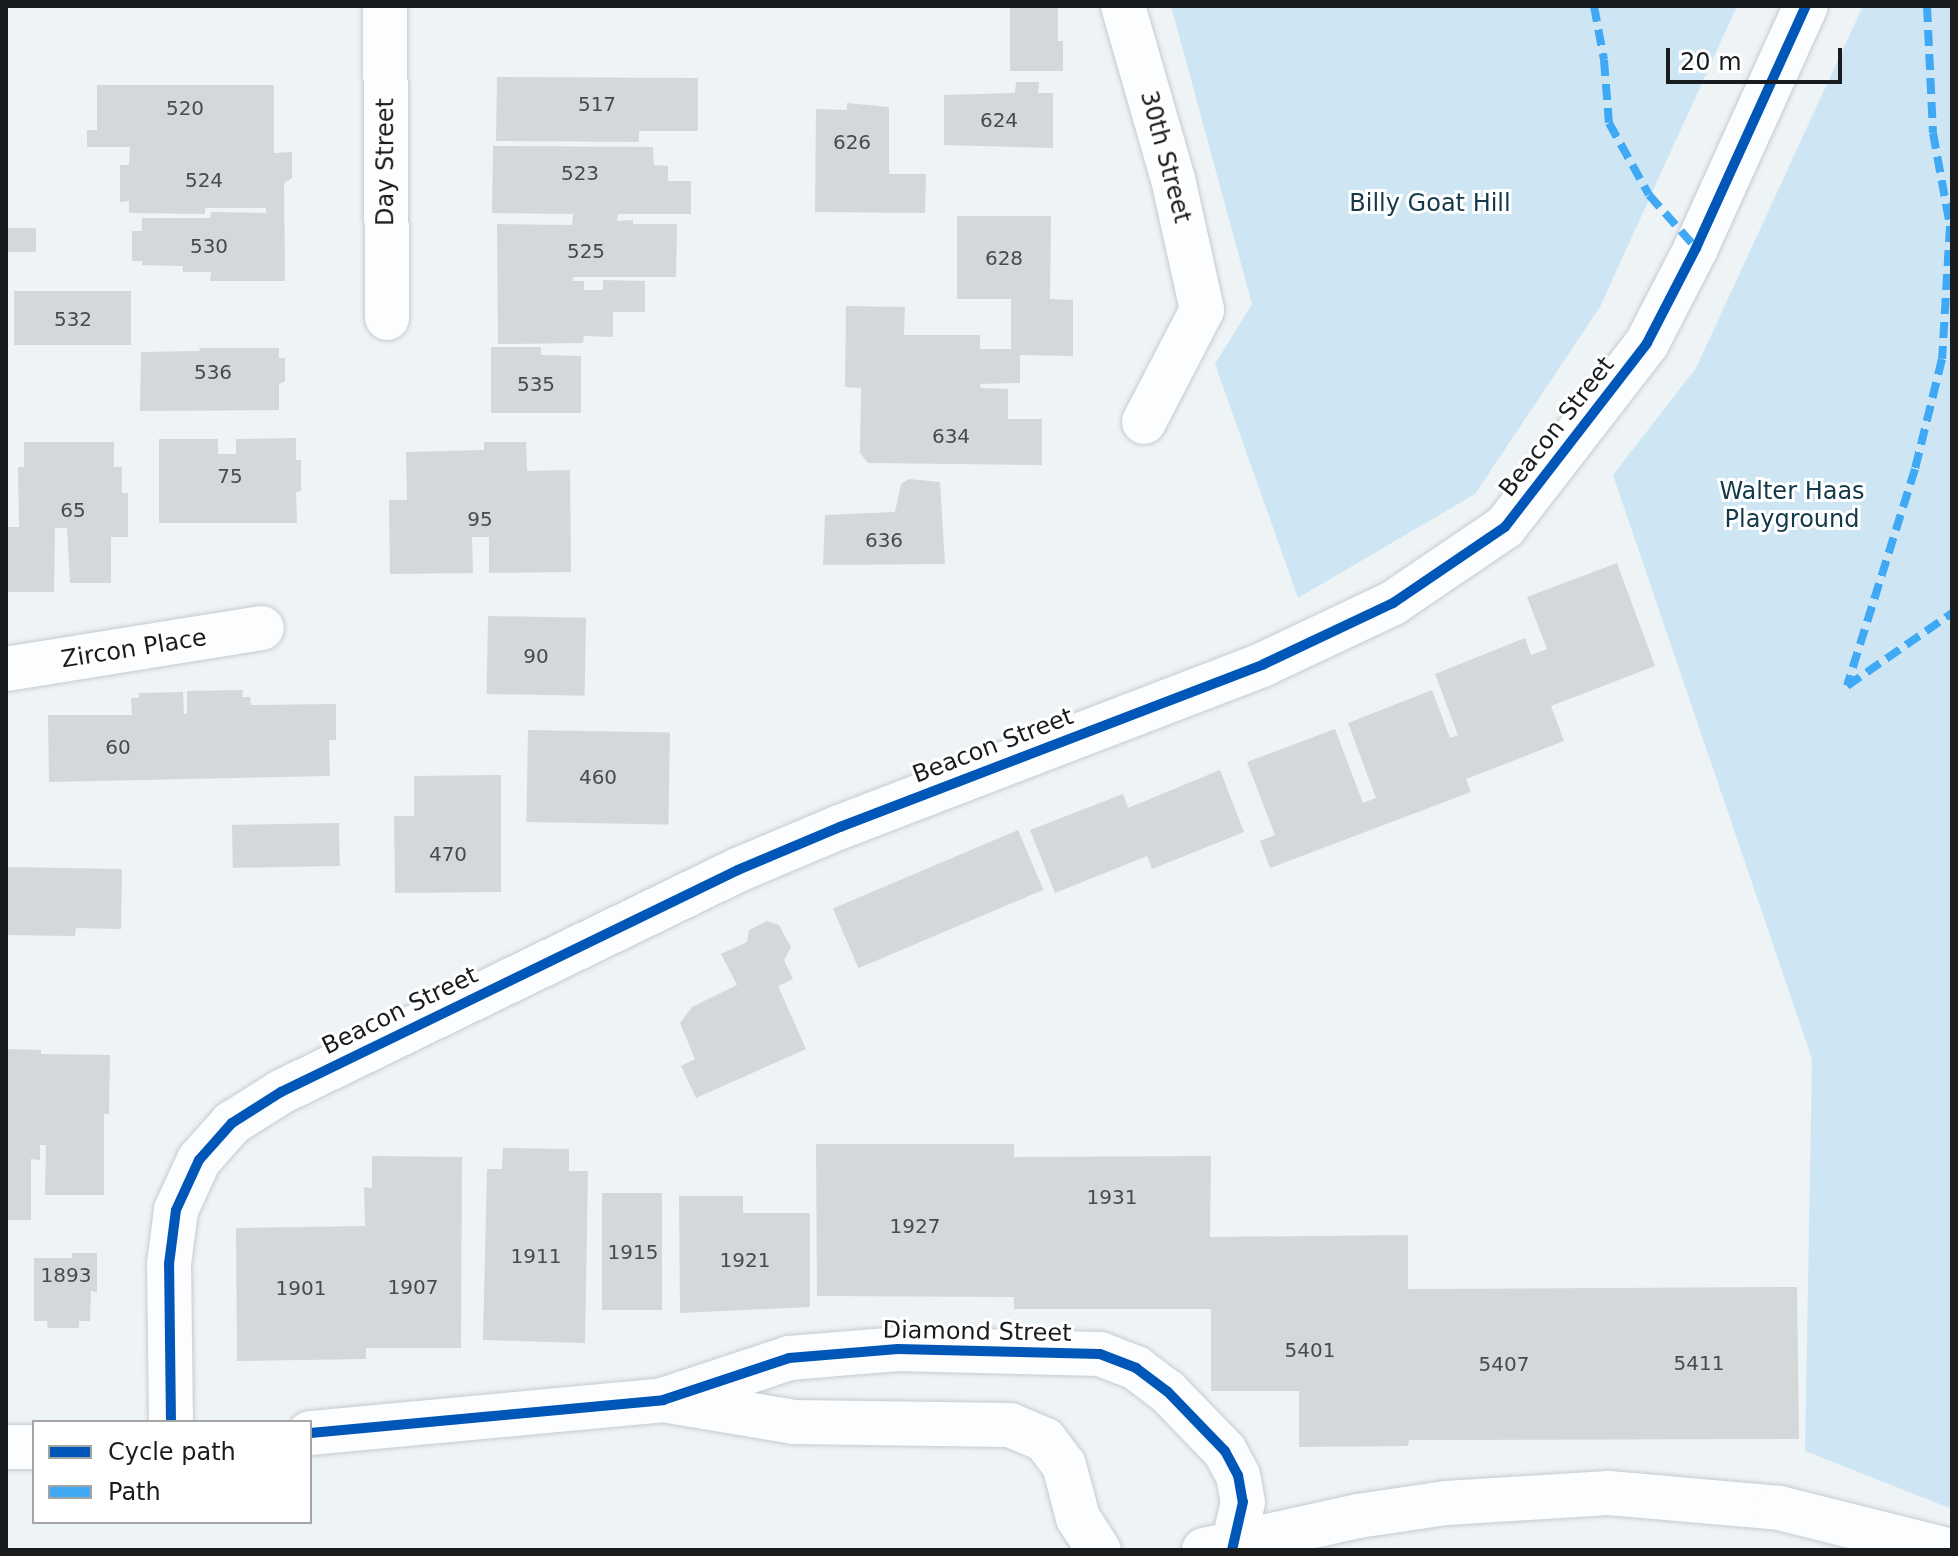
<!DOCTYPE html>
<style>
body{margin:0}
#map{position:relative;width:1958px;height:1556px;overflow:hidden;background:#eef3f6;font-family:"DejaVu Sans",sans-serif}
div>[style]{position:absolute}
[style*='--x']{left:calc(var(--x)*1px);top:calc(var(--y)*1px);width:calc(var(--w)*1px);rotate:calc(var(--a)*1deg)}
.green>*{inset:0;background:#cee6f4}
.building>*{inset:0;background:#d3d8da;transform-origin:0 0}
.roads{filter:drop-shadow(0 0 2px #c7cbce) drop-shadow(0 0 2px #c7cbce)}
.minor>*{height:44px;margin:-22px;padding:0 22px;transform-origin:22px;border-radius:22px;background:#fcfdfe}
.secondary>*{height:44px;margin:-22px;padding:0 22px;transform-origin:22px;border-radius:22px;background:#fcfdfe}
.quiet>*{height:8px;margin-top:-4px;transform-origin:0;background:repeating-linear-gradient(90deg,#3fa9f5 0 16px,transparent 0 24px)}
.cycleway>*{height:10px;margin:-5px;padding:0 5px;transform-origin:5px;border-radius:5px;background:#0057b8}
span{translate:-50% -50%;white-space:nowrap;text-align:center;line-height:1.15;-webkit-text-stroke:6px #fff;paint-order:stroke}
.number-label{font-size:20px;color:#484b4d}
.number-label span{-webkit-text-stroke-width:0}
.street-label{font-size:24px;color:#191c1e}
.park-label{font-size:24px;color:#13394b}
.frame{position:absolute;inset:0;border:8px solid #191c1e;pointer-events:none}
.legend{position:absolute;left:32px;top:1420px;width:280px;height:104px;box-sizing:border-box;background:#fff;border:2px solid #a3a4a5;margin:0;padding:10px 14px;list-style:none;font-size:24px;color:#191c1e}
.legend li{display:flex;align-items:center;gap:16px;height:40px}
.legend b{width:40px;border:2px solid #a3a4a5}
.scale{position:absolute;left:1666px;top:48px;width:176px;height:36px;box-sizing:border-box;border:4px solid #191c1e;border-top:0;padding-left:10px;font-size:24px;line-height:28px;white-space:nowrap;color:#191c1e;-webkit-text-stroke:6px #fff;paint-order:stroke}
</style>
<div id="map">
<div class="green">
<i style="clip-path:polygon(1171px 6px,1737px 6px,1600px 307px,1475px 494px,1298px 598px,1215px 364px,1252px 304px)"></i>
<i style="clip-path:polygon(1863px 6px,1952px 6px,1952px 1509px,1805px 1451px,1812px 1059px,1613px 475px,1696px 368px)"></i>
</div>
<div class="building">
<i style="clip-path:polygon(1010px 6px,1058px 6px,1058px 41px,1063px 41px,1063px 71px,1010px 71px)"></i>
<i style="clip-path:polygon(497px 77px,698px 78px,698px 131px,639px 131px,639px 142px,496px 141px)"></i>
<i style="clip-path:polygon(1016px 82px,1039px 82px,1038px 93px,1053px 93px,1053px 148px,944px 145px,944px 95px,1015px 93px)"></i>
<i style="clip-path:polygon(97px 85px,274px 85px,274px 153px,292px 152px,292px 178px,284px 183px,285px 281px,210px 281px,211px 272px,183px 272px,183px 266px,142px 265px,142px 261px,132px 261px,132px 231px,142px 231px,142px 218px,210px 218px,211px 212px,266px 213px,266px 208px,205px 208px,205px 214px,129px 213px,129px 201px,120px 202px,120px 165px,129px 165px,130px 147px,87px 147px,87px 130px,97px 130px)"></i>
<i style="clip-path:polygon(847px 103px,889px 107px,889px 174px,926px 174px,925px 213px,815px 212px,816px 109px,847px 110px)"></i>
<i style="clip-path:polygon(493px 146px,653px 147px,654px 165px,668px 166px,668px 181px,691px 181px,691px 214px,618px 214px,617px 221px,633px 220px,633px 224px,677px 224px,676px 277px,573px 277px,573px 281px,584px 281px,584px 290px,603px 290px,603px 280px,645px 281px,645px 312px,613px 312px,613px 337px,584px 336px,583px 343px,498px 344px,497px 224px,572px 225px,573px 214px,492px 213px)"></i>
<i style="clip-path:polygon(957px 216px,1051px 216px,1050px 299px,1073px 300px,1073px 356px,1020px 355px,1020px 383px,980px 384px,981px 388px,1008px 389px,1008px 419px,1042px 419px,1042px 465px,868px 463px,860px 453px,861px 388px,845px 387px,846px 306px,905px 307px,904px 335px,980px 335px,980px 349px,1011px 349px,1011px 299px,957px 299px)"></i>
<i style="left:6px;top:228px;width:30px;height:24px"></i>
<i style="left:131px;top:291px;width:54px;height:117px;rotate:90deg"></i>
<i style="clip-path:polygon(491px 347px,541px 347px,541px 355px,581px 356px,581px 413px,491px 413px)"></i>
<i style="clip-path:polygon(199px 348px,279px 348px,279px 358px,285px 358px,285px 381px,279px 384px,279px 410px,140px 411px,141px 352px,200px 351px)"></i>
<i style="clip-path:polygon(296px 438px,296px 460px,301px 460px,301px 491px,296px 492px,297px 523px,159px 523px,159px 439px,218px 439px,218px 454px,236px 454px,236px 439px)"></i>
<i style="clip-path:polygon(24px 442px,114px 442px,114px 467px,122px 467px,122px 493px,128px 493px,128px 537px,111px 537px,111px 583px,70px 583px,67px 528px,55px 528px,54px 592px,6px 592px,6px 527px,19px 527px,18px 467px,24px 467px)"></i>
<i style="clip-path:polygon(484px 442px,526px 442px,527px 471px,570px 470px,571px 572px,489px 573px,489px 537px,472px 537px,473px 573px,390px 574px,389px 500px,407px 500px,406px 452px,484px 450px)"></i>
<i style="clip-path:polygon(909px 479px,940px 482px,945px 564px,823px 565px,825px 515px,895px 512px,901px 484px)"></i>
<i style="clip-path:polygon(1617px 563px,1655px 666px,1551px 706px,1564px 741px,1466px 779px,1471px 792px,1270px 868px,1260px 841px,1275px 835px,1247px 762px,1335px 729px,1363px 803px,1376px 798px,1348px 723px,1432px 690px,1450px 738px,1458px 735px,1435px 674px,1525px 638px,1531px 655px,1547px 649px,1527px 597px)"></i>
<i style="left:488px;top:616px;width:98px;height:78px;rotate:1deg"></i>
<i style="clip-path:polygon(243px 690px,242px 697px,250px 697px,251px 705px,336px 704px,336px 740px,329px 740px,330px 776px,49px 782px,48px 715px,132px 715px,131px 698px,139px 698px,139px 693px,183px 692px,184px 714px,187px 714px,187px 691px)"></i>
<i style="left:528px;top:730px;width:142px;height:92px;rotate:1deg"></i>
<i style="clip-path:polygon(1220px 770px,1244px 832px,1152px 869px,1147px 856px,1055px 893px,1030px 830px,1123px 794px,1128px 808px)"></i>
<i style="clip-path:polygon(501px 775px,501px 892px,395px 893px,394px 816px,414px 816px,414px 776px)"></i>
<i style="left:339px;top:823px;width:43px;height:107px;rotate:89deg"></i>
<i style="left:1018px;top:830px;width:65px;height:201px;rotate:67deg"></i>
<i style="clip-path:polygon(6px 867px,122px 869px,121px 929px,76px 928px,75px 936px,6px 935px)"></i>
<i style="clip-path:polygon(767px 921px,779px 925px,791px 947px,784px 960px,793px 979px,778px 986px,806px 1049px,696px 1098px,681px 1066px,695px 1059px,680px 1023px,692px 1007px,737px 985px,721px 954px,747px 942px,749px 930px)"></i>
<i style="clip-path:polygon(6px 1049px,41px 1050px,41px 1054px,110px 1055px,109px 1114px,104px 1114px,104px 1195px,45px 1195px,46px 1145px,40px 1145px,40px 1160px,31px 1159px,31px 1220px,6px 1220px)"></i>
<i style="clip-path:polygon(816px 1144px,1014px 1144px,1014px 1157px,1211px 1156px,1210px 1237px,1408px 1235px,1408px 1289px,1797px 1287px,1799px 1439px,1409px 1440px,1408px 1446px,1299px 1447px,1299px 1391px,1211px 1391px,1211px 1309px,1014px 1309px,1014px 1297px,817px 1296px)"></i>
<i style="clip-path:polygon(503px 1148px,569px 1149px,569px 1171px,588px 1171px,585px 1343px,483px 1340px,487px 1169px,502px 1169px)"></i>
<i style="clip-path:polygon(372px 1156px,462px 1157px,461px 1348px,366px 1348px,366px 1359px,237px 1361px,236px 1228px,365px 1226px,364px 1187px,372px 1188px)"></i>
<i style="left:662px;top:1193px;width:117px;height:60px;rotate:90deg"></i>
<i style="clip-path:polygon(679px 1196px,743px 1196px,743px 1213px,810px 1213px,810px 1307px,680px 1313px)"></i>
<i style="clip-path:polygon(72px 1253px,97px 1253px,97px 1292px,91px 1291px,90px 1321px,79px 1321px,79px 1328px,48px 1328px,47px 1321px,34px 1321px,34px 1258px,72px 1258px)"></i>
</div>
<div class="roads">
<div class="minor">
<i style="--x:385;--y:6;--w:312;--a:89.6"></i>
<i style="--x:1123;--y:6;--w:180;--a:73.9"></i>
<i style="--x:1173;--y:179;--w:134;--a:77.5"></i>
<i style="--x:1202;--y:310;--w:126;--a:117.4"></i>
<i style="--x:6;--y:669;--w:259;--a:-9.1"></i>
<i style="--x:669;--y:1401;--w:127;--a:9.5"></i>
<i style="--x:794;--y:1422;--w:216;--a:0.8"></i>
<i style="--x:1010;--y:1425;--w:38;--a:23"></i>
<i style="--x:1045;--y:1440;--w:31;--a:53"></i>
<i style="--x:1064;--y:1465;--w:55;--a:75.2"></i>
<i style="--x:1078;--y:1518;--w:38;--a:57"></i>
<i style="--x:171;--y:1422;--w:158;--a:-90.7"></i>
<i style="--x:169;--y:1264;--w:54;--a:-82.6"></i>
<i style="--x:176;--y:1210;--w:55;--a:-65.3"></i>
<i style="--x:199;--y:1160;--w:50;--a:-48.3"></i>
<i style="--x:232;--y:1123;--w:58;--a:-32.3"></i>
<i style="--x:281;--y:1092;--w:508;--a:-25.91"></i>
<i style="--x:738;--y:870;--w:111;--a:-22.9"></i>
<i style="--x:840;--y:827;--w:454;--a:-21"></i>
<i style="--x:1264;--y:664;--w:143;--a:-25.3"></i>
<i style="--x:1393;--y:603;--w:135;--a:-34.2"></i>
<i style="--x:1505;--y:527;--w:232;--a:-52.3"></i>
<i style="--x:1647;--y:343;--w:107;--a:-62.7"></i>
<i style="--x:1696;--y:248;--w:266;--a:-65.6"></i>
<i style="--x:310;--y:1433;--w:355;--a:-5.3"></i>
<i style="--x:663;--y:1400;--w:133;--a:-18.4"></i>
<i style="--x:789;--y:1358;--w:109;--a:-4.7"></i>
<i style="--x:898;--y:1349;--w:202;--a:1.4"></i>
<i style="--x:1100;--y:1354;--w:39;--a:21"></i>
<i style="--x:1136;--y:1368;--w:39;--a:37"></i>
<i style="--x:1167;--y:1391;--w:83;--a:46"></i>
<i style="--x:1225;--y:1451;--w:27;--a:62"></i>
<i style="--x:1238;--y:1475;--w:27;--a:80"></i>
<i style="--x:1243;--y:1502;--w:49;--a:102.9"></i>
<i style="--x:6;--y:1447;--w:28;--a:0"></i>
</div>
<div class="secondary">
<i style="--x:1204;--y:1550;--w:158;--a:-12.4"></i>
<i style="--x:1358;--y:1516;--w:89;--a:-8.4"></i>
<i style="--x:1446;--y:1503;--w:163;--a:-3.5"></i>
<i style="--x:1609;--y:1493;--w:171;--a:5"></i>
<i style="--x:1779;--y:1508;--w:173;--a:14"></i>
</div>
</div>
<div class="quiet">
<i style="--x:1594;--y:6;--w:55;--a:79.5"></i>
<i style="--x:1604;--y:60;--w:63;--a:85.5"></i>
<i style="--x:1609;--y:123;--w:82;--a:60.9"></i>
<i style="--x:1649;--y:195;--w:71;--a:48.4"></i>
<i style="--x:1927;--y:6;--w:127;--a:87.3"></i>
<i style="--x:1933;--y:133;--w:95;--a:79.6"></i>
<i style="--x:1950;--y:226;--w:133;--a:93.4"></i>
<i style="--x:1942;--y:359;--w:113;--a:103.8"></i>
<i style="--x:1915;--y:469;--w:227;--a:107.4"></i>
<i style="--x:1847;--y:686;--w:128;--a:-34.8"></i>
</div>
<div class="cycleway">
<i style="--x:171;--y:1422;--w:158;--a:-90.7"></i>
<i style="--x:169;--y:1264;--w:54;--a:-82.6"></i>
<i style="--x:176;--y:1210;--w:55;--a:-65.3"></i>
<i style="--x:199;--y:1160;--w:50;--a:-48.3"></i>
<i style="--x:232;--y:1123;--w:58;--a:-32.3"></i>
<i style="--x:281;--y:1092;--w:508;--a:-25.91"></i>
<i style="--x:738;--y:870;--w:111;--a:-22.9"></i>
<i style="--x:840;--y:827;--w:454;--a:-21"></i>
<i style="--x:1264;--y:664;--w:143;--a:-25.3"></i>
<i style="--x:1393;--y:603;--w:135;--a:-34.2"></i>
<i style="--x:1505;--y:527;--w:232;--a:-52.3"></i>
<i style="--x:1647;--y:343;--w:107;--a:-62.7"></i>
<i style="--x:1696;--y:248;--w:266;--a:-65.6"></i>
<i style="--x:310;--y:1433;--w:355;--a:-5.3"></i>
<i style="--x:663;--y:1400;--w:133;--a:-18.4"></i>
<i style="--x:789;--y:1358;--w:109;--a:-4.7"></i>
<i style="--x:898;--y:1349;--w:202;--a:1.4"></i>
<i style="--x:1100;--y:1354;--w:39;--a:21"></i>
<i style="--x:1136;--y:1368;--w:39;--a:37"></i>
<i style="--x:1167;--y:1391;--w:83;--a:46"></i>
<i style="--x:1225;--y:1451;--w:27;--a:62"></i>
<i style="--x:1238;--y:1475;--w:27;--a:80"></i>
<i style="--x:1243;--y:1502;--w:49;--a:102.9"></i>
</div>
<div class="number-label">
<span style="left:597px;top:104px">517</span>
<span style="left:185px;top:108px">520</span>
<span style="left:999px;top:120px">624</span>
<span style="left:852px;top:142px">626</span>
<span style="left:580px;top:173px">523</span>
<span style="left:204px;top:180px">524</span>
<span style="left:209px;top:246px">530</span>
<span style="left:586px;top:251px">525</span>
<span style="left:1004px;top:258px">628</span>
<span style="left:73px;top:319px">532</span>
<span style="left:213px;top:372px">536</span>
<span style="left:536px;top:384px">535</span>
<span style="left:951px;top:436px">634</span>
<span style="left:230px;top:476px">75</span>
<span style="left:73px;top:510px">65</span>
<span style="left:480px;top:519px">95</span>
<span style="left:884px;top:540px">636</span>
<span style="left:536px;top:656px">90</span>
<span style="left:118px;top:747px">60</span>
<span style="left:598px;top:777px">460</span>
<span style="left:448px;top:854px">470</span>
<span style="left:1112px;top:1197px">1931</span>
<span style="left:915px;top:1226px">1927</span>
<span style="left:633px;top:1252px">1915</span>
<span style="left:536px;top:1256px">1911</span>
<span style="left:745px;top:1260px">1921</span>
<span style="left:66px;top:1275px">1893</span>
<span style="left:413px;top:1287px">1907</span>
<span style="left:301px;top:1288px">1901</span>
<span style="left:1310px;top:1350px">5401</span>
<span style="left:1699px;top:1363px">5411</span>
<span style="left:1504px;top:1364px">5407</span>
</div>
<div class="street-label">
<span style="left:1165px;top:157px;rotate:75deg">30th Street</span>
<span style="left:386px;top:162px;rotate:-90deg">Day Street</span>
<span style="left:1557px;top:427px;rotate:-52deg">Beacon Street</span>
<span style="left:134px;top:649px;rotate:-9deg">Zircon Place</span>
<span style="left:993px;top:746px;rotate:-21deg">Beacon Street</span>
<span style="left:400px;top:1011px;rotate:-26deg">Beacon Street</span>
<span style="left:977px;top:1332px;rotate:1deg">Diamond Street</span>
</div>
<div class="park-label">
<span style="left:1430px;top:204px">Billy Goat Hill</span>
<span style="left:1792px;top:506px">Walter Haas<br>Playground</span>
</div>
<div class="frame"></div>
<ul class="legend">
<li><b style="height:10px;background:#0057b8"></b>Cycle path</li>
<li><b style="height:10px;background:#3fa9f5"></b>Path</li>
</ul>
<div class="scale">20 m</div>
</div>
